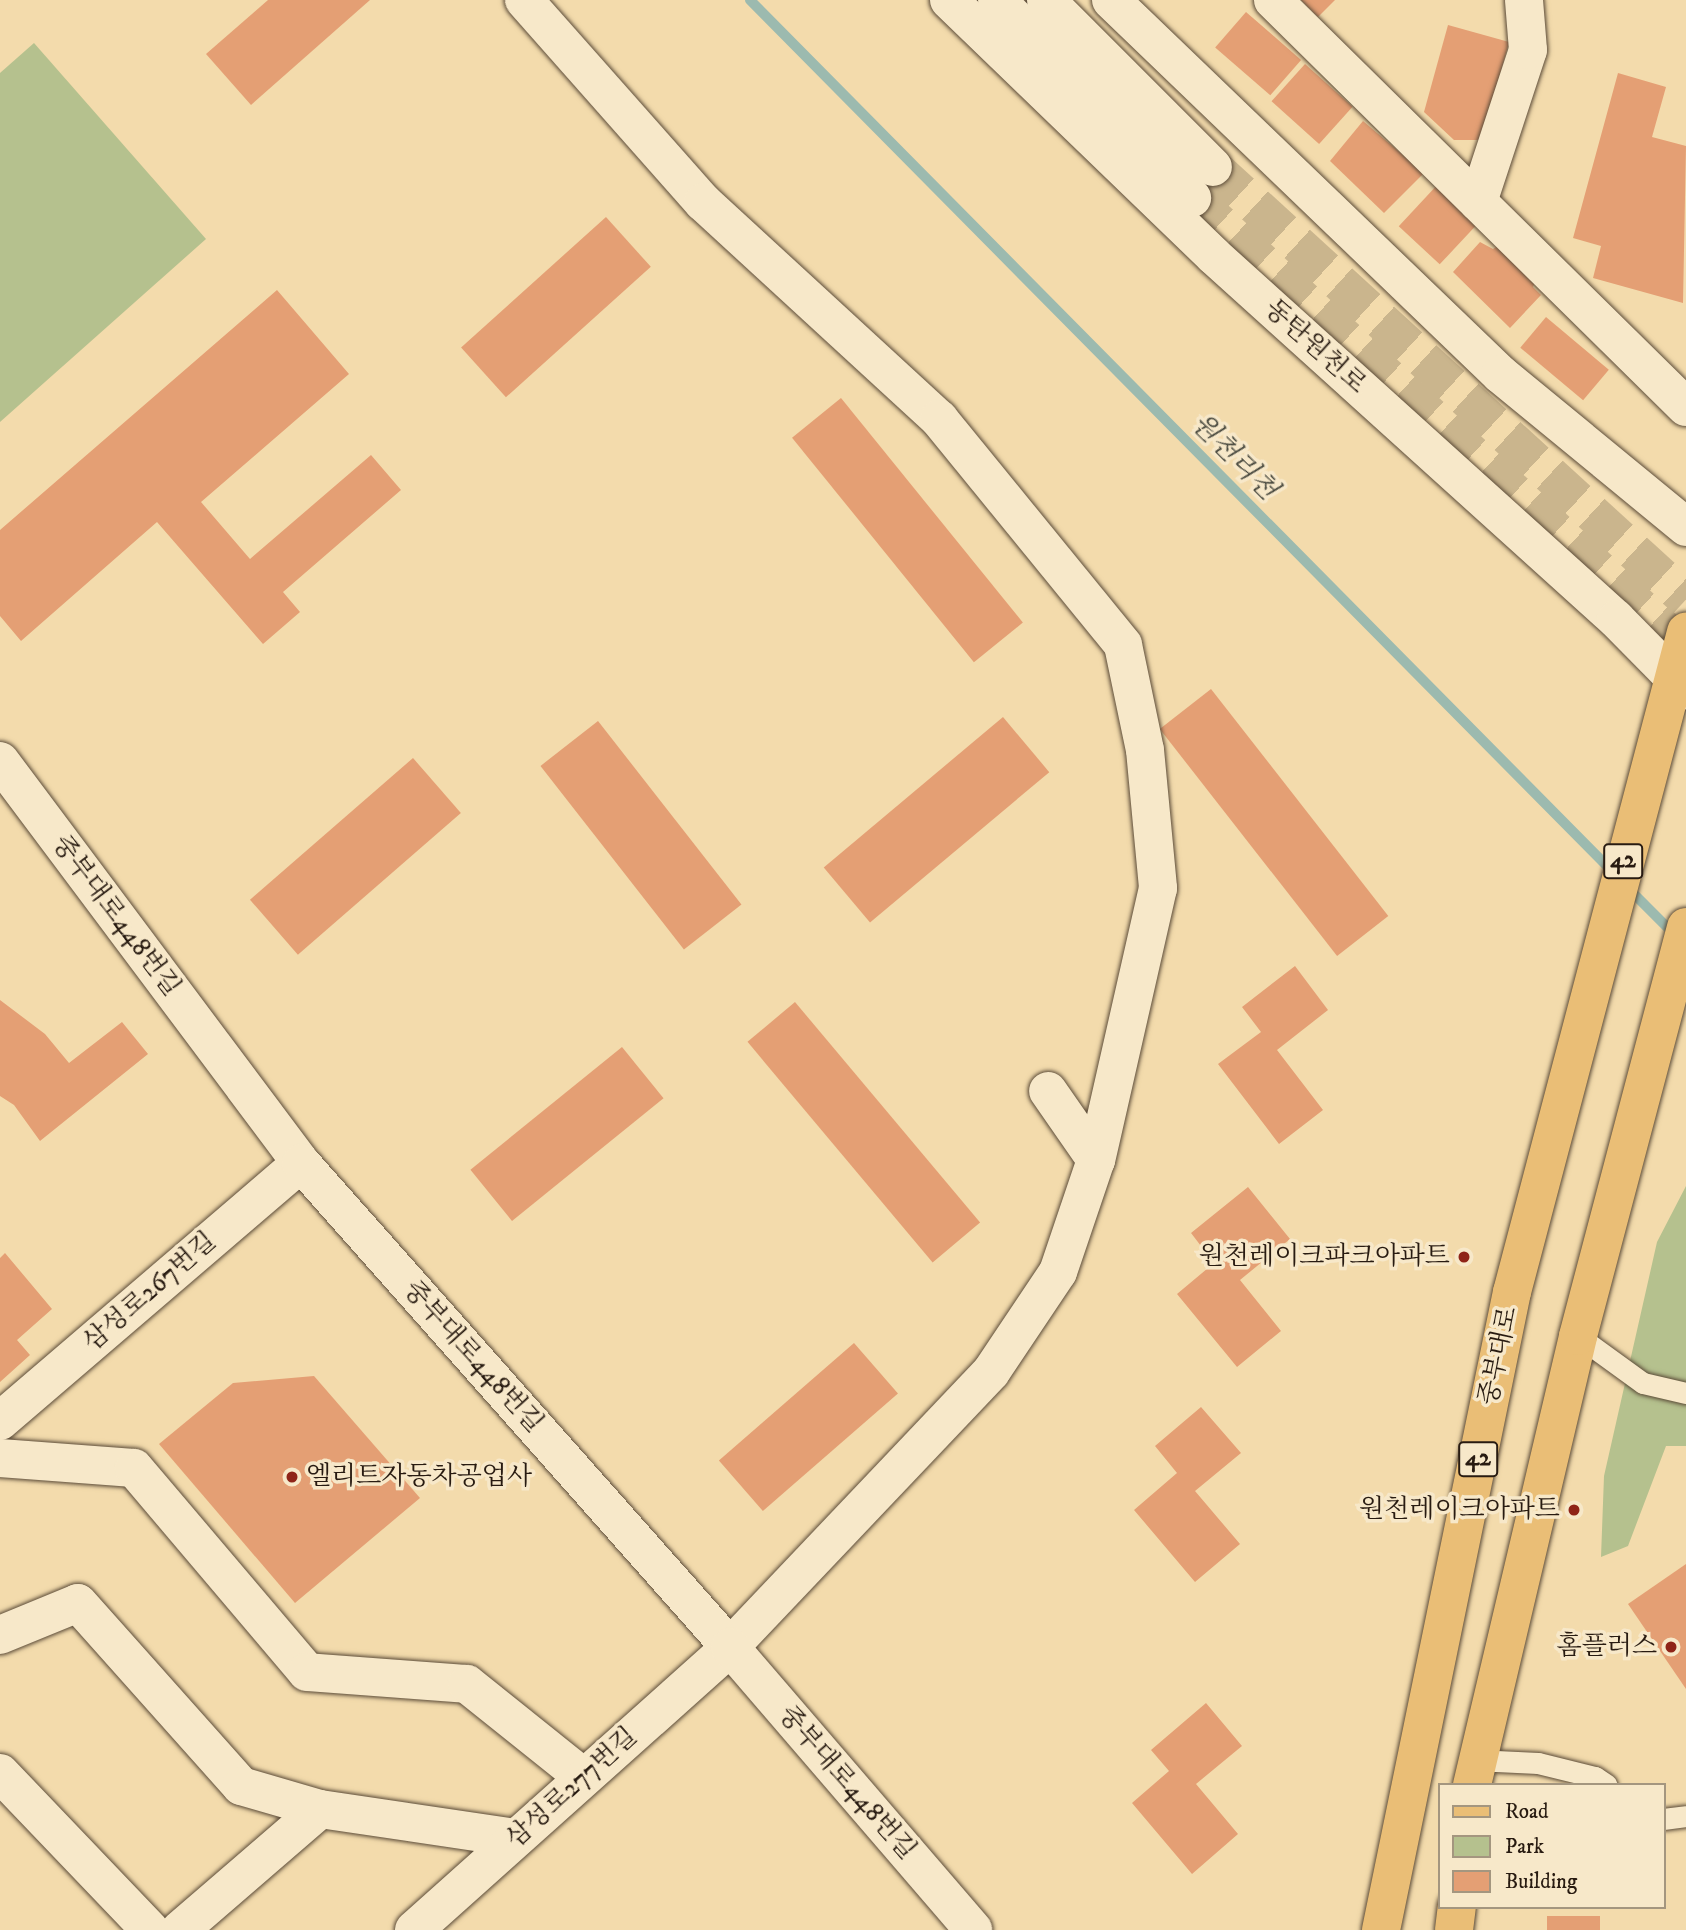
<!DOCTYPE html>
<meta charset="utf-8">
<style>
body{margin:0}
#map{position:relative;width:1686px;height:1930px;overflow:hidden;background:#f3dbac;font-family:"IM FELL DW Pica","Noto Serif KR",serif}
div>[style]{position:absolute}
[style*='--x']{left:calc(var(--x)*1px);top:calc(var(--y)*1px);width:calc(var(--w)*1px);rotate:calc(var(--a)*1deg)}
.green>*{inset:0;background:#b5c18e}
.stream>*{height:10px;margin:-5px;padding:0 5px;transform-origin:5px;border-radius:5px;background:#9cbaaf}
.building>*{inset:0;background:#e49f74;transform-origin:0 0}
.secondary-tunnel>*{height:38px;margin-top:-19px;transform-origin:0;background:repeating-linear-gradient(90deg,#cab58d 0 38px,transparent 0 57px)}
.roads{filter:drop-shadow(0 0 2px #5b4b38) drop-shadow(0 0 2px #5b4b38)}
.lane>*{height:21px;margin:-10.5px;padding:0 10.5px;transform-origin:10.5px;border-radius:10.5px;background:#f7e8c9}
.street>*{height:38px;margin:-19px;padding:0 19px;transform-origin:19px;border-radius:19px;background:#f7e8c9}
.secondary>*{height:38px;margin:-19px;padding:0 19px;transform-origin:19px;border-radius:19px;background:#f7e8c9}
.primary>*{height:38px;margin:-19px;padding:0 19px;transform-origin:19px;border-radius:19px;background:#eabe76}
.dots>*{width:19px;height:19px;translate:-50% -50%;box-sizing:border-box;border:4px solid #f7e8c9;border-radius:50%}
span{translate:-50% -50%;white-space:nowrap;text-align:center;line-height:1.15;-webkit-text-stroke:7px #f7e8c9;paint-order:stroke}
.shield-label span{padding:2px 5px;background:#f7e8c9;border:2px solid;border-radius:5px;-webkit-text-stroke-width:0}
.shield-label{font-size:24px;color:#281b11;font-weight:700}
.street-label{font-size:26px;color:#281b11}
.poi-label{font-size:26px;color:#281b11}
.right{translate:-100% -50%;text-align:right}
.left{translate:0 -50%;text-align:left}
.water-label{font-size:28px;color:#4b4b40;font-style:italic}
.legend{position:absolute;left:1438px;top:1783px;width:228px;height:126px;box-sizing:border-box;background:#f7e8c9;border:2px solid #a4967f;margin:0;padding:9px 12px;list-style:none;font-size:21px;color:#281b11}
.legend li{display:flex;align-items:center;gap:14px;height:35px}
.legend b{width:35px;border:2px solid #a4967f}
</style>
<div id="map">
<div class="green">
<i style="clip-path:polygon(34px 43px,206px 239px,0 422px,0 73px)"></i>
<i style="clip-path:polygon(1686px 1186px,1686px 1446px,1666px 1446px,1628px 1546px,1601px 1557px,1604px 1476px,1657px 1242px)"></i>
</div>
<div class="stream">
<i style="--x:750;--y:0;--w:1230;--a:45.3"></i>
<i style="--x:1626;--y:886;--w:72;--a:45"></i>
</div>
<div class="building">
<i style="clip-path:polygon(268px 0,370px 0,251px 105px,206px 54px)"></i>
<i style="clip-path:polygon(1301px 0,1335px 0,1318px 17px)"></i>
<i style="left:1246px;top:12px;width:73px;height:47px;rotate:41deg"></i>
<i style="clip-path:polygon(1448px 25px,1509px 42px,1482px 140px,1454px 140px,1424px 112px)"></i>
<i style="left:1305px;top:64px;width:64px;height:50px;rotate:42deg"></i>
<i style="clip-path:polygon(1618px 73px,1666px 87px,1652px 137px,1686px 146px,1683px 303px,1593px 278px,1601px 246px,1573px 238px)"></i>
<i style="clip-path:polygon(1363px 121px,1424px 173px,1384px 213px,1330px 161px)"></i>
<i style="left:1439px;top:183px;width:56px;height:59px;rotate:43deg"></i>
<i style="left:606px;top:217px;width:67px;height:195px;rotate:48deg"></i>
<i style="clip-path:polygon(1506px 241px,1538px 273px,1533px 287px,1541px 295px,1510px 328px,1453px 272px,1480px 242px,1493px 249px)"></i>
<i style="clip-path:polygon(277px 290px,349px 374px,201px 502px,250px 559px,371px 455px,401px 490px,283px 592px,300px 612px,263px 644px,157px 522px,21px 641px,0 616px,0 530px)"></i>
<i style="left:1546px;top:317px;width:82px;height:40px;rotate:40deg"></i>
<i style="left:841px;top:398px;width:289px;height:63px;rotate:51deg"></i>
<i style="left:1211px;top:689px;width:288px;height:65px;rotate:52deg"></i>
<i style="left:1003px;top:717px;width:72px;height:234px;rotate:50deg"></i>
<i style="left:598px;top:721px;width:233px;height:73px;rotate:52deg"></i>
<i style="left:413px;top:758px;width:73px;height:216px;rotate:49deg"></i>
<i style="clip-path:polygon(1295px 966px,1328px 1010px,1277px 1050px,1323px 1110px,1279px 1144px,1218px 1064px,1261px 1032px,1242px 1007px)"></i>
<i style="clip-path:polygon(0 1000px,45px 1034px,69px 1063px,122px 1022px,148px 1054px,40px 1141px,14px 1105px,0 1096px)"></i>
<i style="left:795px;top:1002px;width:288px;height:62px;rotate:50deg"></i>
<i style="left:622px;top:1047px;width:66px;height:195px;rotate:51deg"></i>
<i style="clip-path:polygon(1248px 1187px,1290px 1239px,1240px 1280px,1281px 1331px,1237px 1367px,1177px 1294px,1214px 1263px,1191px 1233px)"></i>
<i style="clip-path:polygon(5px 1253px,52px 1309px,17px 1340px,30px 1355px,0 1382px,0 1258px)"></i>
<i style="left:854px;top:1343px;width:67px;height:179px;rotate:49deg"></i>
<i style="clip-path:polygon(314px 1376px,420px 1498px,295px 1603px,159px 1444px,233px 1383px)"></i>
<i style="clip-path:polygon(1201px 1407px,1241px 1453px,1195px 1491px,1240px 1544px,1195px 1582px,1134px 1510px,1177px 1473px,1155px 1446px)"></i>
<i style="clip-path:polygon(1686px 1564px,1686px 1689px,1628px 1604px)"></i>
<i style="clip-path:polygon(1206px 1703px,1242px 1746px,1196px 1784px,1238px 1834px,1192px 1874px,1132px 1803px,1169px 1771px,1151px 1750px)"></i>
<i style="left:1600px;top:1916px;width:14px;height:53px;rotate:90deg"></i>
</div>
<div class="secondary-tunnel">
<i style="--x:1213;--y:167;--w:641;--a:42.41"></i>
<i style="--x:1192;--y:198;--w:669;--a:42.39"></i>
</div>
<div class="roads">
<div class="lane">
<i style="--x:1578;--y:1336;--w:80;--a:35.9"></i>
<i style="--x:1643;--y:1383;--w:44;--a:13.1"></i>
<i style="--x:1475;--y:1760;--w:63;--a:2.7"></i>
<i style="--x:1538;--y:1763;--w:59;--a:13.8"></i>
<i style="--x:1595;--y:1777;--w:14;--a:34"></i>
<i style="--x:1663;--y:1819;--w:23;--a:-7"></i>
</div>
<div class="street">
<i style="--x:524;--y:0;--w:270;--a:48.5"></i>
<i style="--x:703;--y:202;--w:321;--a:42.6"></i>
<i style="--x:939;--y:419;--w:291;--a:50.8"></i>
<i style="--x:1123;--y:645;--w:107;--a:78.2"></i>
<i style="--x:1145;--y:750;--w:139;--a:84.6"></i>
<i style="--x:1158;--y:888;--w:279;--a:102.8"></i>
<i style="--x:1273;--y:0;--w:580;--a:44.58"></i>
<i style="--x:1478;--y:202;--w:160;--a:-71.8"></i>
<i style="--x:1528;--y:50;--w:50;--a:-94.6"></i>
<i style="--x:0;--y:1421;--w:396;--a:-40.6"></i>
<i style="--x:0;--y:1458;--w:134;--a:4.3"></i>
<i style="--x:134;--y:1468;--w:267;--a:49.7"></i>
<i style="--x:307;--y:1672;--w:160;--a:4.3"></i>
<i style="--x:467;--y:1684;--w:149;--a:38.7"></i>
<i style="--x:0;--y:1635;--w:84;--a:-22.3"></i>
<i style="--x:78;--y:1603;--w:245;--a:48.3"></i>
<i style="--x:241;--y:1786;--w:82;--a:16.2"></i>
<i style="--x:320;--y:1809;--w:198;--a:8.4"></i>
<i style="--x:0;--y:1773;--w:217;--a:46.3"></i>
<i style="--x:180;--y:1930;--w:185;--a:-40.8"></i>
<i style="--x:414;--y:1930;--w:424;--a:-41.8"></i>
<i style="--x:730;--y:1647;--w:379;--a:-46.5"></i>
<i style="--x:991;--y:1372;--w:120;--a:-56.2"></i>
<i style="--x:1058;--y:1272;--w:118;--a:-71.3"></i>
<i style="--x:1096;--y:1160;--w:84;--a:-124.8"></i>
</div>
<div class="secondary">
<i style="--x:949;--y:0;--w:368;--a:44"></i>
<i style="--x:1214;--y:256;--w:542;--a:42.08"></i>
<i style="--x:1616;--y:619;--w:100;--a:45.4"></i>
<i style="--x:997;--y:0;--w:278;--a:45.4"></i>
<i style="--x:1046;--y:0;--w:236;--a:45"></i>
<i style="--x:1111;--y:0;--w:540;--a:43.87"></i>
<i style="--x:1500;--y:374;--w:241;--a:39.4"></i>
<i style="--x:0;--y:761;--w:502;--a:53.18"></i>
<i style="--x:301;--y:1163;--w:647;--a:48.45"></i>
<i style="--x:730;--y:1647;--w:373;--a:49.3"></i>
</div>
<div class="primary">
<i style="--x:1472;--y:1785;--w:461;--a:-76.7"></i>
<i style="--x:1578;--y:1336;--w:423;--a:-75.2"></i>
<i style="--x:1381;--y:1930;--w:651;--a:-78.4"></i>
<i style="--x:1512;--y:1292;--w:683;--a:-75.23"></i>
<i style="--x:1454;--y:1930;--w:23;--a:-83"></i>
</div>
</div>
<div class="dots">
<i style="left:1464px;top:1257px;background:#8f2418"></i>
<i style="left:292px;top:1477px;background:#8f2418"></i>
<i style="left:1574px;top:1510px;background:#8f2418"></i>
<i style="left:1671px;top:1647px;background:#8f2418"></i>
</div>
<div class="shield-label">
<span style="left:1623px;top:861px">42</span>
<span style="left:1478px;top:1459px">42</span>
</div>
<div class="street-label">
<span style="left:1315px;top:347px;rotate:42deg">동탄원천로</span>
<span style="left:116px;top:916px;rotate:53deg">중부대로448번길</span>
<span style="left:150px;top:1292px;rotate:-41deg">삼성로267번길</span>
<span style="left:1499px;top:1356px;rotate:-78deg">중부대로</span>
<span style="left:473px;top:1357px;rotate:48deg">중부대로448번길</span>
<span style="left:847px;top:1783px;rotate:49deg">중부대로448번길</span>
<span style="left:572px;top:1788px;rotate:-42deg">삼성로277번길</span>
</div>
<div class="poi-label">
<span class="right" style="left:1450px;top:1257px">원천레이크파크아파트</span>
<span class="left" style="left:306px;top:1477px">엘리트자동차공업사</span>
<span class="right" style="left:1560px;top:1510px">원천레이크아파트</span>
<span class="right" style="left:1657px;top:1647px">홈플러스</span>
</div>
<div class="water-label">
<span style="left:1234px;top:457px;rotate:45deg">원천리천</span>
</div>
<ul class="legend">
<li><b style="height:9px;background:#eabe76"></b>Road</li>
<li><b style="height:19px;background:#b5c18e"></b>Park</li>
<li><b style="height:19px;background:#e49f74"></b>Building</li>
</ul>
</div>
